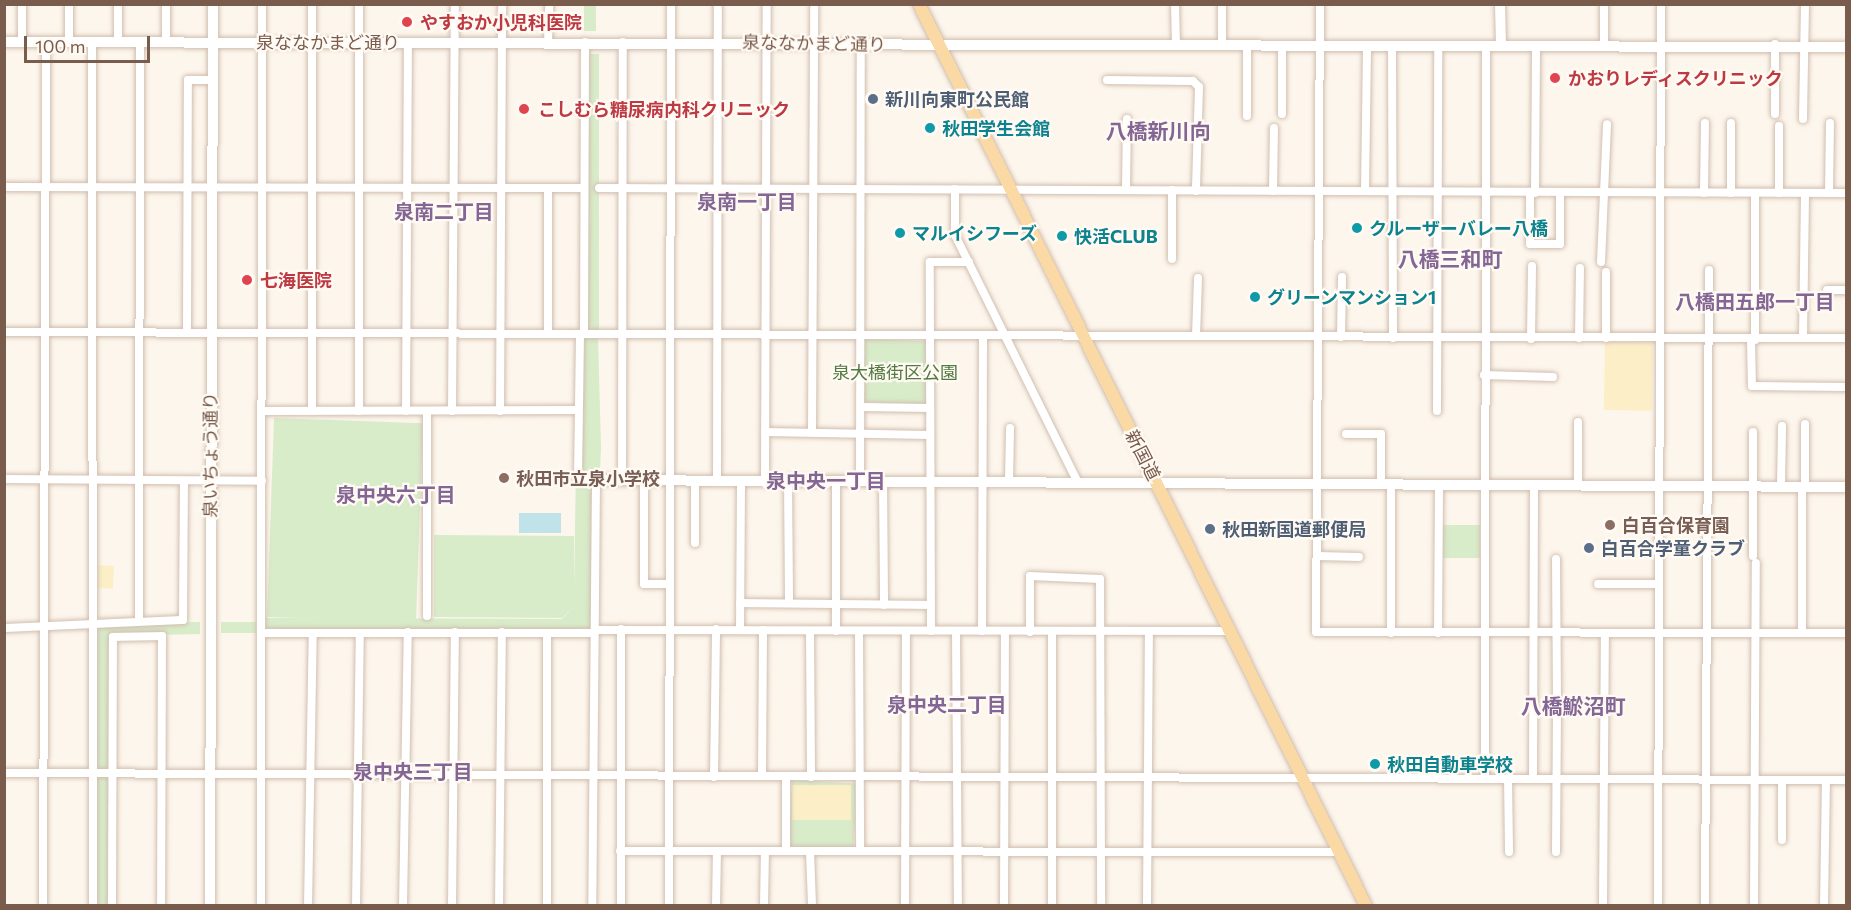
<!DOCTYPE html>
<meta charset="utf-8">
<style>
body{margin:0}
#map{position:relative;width:1851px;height:910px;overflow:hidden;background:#fdf6ec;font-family:Commissioner,"Noto Sans JP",sans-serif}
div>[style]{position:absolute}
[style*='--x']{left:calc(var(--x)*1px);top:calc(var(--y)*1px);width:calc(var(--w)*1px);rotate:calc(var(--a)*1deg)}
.green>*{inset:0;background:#d8ecc9;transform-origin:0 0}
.sand>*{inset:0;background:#fcefc7;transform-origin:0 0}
.water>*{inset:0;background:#bfe3e8;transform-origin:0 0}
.roads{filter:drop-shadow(0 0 2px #d1beb0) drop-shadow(0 0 2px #d1beb0)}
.street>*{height:8px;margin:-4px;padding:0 4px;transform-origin:4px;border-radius:4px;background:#fff}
.secondary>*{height:10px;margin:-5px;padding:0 5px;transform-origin:5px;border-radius:5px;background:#fff}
.primary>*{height:12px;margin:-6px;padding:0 6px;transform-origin:6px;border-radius:6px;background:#fbd9a5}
.dots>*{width:16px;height:16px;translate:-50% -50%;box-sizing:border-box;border:3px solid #fffaf3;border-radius:50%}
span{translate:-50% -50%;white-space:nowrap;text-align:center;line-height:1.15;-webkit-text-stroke:4.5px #fffaf3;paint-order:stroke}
.health-label{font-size:18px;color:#be3a42;font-weight:700}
.left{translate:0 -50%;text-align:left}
.street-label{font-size:18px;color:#7a5c4d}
.service-label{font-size:18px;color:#4e5e75;font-weight:700}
.culture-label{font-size:18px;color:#0d838f;font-weight:700}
.park-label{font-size:18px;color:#537a41}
.education-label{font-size:18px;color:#785e54;font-weight:700}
.neighbourhood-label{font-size:20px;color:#846695;font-weight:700}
.quarter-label{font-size:21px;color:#846695;font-weight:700}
.frame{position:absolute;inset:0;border:6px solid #7a5c4d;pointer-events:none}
.scale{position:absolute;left:24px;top:36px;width:126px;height:27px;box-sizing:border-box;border:3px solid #7a5c4d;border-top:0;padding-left:8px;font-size:18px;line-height:21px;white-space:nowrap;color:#7a5c4d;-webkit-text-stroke:4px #fffaf3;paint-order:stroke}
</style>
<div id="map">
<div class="green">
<i style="left:584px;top:5px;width:12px;height:26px"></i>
<i style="left:588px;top:54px;width:11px;height:276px"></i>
<i style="clip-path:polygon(585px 338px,598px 338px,601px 448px,593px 630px,266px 630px,266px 618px,562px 619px,574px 606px,562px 618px,434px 617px,434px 535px,574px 536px,574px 591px,578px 343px)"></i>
<i style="left:865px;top:339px;width:63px;height:63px;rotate:2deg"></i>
<i style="left:274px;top:418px;width:149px;height:199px;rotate:2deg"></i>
<i style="left:1441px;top:525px;width:39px;height:33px"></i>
<i style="clip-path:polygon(200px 622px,200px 634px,110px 636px,108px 905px,96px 906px,97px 627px,100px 623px)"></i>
<i style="left:221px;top:622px;width:35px;height:11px"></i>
<i style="left:792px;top:780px;width:65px;height:68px;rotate:3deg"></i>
</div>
<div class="sand">
<i style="left:1605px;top:342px;width:48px;height:68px;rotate:1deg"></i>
<i style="left:97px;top:565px;width:17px;height:23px;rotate:3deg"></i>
<i style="left:792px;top:785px;width:59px;height:35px"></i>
</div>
<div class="water">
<i style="left:519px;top:513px;width:42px;height:20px"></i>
</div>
<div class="roads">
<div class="street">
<i style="--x:166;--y:4;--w:38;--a:90"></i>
<i style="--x:359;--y:4;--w:407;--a:90"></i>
<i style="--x:1175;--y:4;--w:40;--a:88.6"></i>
<i style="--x:1320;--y:4;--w:628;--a:90.36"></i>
<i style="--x:1316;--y:632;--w:530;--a:0.11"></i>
<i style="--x:1604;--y:4;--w:42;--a:90"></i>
<i style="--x:22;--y:42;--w:38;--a:-90"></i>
<i style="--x:69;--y:42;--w:38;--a:-90"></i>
<i style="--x:92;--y:42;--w:864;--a:89.93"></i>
<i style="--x:118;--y:42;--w:38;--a:-90"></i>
<i style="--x:548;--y:42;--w:38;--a:-88"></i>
<i style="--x:1775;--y:44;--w:70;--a:90"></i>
<i style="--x:1222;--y:45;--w:41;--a:-90"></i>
<i style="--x:1282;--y:45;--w:69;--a:90"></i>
<i style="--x:1392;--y:46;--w:292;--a:89.8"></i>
<i style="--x:1107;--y:80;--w:86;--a:0.7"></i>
<i style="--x:1193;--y:81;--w:8;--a:45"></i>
<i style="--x:1199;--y:87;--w:104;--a:91.7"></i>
<i style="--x:1247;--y:116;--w:71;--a:-90"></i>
<i style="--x:1803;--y:119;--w:115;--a:-89"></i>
<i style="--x:1731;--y:123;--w:70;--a:90"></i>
<i style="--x:1779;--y:126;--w:67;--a:90"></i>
<i style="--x:4;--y:187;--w:580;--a:0.1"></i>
<i style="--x:599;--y:188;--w:1247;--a:0.23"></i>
<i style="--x:955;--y:189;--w:46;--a:90"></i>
<i style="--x:955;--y:235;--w:277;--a:63.6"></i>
<i style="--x:1126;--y:189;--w:70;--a:-89.2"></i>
<i style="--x:1273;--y:191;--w:63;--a:-89.1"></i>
<i style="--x:1365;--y:191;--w:146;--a:-89.2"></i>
<i style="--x:1530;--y:193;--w:51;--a:90"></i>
<i style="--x:1530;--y:244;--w:30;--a:0"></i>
<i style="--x:1560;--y:244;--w:52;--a:-90"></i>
<i style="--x:1535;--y:193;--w:148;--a:-89.6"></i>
<i style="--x:1704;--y:193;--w:70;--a:-89.2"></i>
<i style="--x:1755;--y:193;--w:147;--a:90"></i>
<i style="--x:1829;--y:193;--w:70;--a:-89.2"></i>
<i style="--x:1172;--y:259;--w:69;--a:-90"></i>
<i style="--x:1601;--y:262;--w:138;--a:-87.5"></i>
<i style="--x:1827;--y:290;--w:19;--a:0"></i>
<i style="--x:4;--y:332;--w:1842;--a:0.19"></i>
<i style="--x:187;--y:332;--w:252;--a:-89.8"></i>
<i style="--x:188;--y:80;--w:24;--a:0"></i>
<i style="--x:548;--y:333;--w:145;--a:-90"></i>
<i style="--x:580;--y:334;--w:146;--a:90.8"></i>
<i style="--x:578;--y:480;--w:18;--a:0"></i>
<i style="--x:596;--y:480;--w:426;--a:90.5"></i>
<i style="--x:584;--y:334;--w:292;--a:-89.8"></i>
<i style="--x:1196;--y:336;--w:58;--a:-88"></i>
<i style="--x:1341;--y:337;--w:60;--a:-89"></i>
<i style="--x:1579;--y:338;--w:70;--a:-89.2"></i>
<i style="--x:1606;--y:338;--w:66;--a:-90"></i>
<i style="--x:1803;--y:338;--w:145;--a:-89.2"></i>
<i style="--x:1531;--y:339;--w:73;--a:-89.2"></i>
<i style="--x:1751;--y:340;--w:46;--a:88.8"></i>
<i style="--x:1752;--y:386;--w:94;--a:0.6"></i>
<i style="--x:1484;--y:375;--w:69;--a:1.7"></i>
<i style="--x:861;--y:407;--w:69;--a:0.8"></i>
<i style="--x:264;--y:411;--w:314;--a:-0.2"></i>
<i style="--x:312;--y:411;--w:407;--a:-90"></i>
<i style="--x:406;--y:411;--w:368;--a:-89.7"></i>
<i style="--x:452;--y:411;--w:407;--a:-89.6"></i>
<i style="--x:500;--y:411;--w:407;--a:-89.7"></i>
<i style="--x:1437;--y:411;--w:366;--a:-89.8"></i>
<i style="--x:765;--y:432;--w:165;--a:1"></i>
<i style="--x:812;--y:432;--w:428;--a:-89.7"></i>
<i style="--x:1346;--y:434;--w:35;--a:0"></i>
<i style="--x:1381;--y:434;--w:51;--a:90"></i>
<i style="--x:4;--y:479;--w:258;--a:0.4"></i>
<i style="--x:622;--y:481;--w:439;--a:-89.9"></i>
<i style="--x:644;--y:481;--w:103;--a:90"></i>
<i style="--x:644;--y:584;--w:25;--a:0"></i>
<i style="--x:717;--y:481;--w:477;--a:-89.9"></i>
<i style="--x:765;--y:481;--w:477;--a:-89.8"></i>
<i style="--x:788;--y:482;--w:121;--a:89.5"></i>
<i style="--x:860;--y:482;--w:439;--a:-89.9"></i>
<i style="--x:883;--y:482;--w:123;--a:89.5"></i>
<i style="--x:1009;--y:482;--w:54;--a:-88.9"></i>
<i style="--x:1578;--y:486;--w:64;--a:-90"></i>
<i style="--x:1781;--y:486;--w:60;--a:-89"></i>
<i style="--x:1802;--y:487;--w:146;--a:90"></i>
<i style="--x:1805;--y:487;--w:63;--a:-90"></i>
<i style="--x:695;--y:543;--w:62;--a:-90"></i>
<i style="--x:1317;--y:556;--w:42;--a:1.4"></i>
<i style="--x:1753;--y:556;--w:124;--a:-90"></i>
<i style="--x:1556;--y:559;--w:143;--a:89.6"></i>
<i style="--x:1598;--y:584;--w:61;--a:0"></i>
<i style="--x:740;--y:603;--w:191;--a:0.6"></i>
<i style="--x:427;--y:616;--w:205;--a:-90"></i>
<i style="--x:139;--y:619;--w:577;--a:-89.9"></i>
<i style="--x:4;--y:628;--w:179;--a:-2.6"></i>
<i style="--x:183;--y:620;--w:139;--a:-89.6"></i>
<i style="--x:621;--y:629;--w:277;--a:90"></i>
<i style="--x:740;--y:629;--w:148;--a:-89.6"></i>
<i style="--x:597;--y:630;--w:634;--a:0.09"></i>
<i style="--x:810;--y:631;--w:146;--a:89.6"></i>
<i style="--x:836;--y:631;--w:149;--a:-90"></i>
<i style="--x:931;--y:631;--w:369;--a:-90.2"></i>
<i style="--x:930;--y:262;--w:39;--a:0"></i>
<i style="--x:956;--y:631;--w:275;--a:89.6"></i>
<i style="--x:982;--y:631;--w:296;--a:-89.8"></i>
<i style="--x:859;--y:632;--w:219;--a:89.7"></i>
<i style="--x:1030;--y:632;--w:56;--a:-90"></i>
<i style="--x:1030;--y:576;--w:70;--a:2.5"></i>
<i style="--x:1100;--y:579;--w:327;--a:89.8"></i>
<i style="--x:263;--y:633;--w:329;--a:0"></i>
<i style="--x:547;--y:633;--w:273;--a:90"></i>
<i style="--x:1391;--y:633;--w:148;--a:-90"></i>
<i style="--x:1438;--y:633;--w:147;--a:-89.6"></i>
<i style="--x:4;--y:773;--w:1842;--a:0.22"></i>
<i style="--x:762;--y:776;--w:146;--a:-89.6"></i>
<i style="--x:714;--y:777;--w:148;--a:-89.2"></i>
<i style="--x:1485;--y:778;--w:733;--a:-89.92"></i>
<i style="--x:1508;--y:778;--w:74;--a:89.2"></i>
<i style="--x:1533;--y:778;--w:292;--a:-89.8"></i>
<i style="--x:1782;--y:780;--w:60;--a:90"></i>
<i style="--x:620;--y:851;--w:719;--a:0.08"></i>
<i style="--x:786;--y:851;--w:75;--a:-90"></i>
<i style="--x:810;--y:851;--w:55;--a:87.9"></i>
<i style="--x:1556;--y:852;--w:144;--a:-89.6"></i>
<i style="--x:43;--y:906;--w:864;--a:-89.8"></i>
<i style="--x:112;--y:906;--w:269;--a:-89.8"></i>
<i style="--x:113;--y:637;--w:49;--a:-1.2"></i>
<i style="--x:162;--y:636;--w:270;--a:90.2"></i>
<i style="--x:261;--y:906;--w:902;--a:-89.94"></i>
<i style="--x:308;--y:906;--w:273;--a:-89"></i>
<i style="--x:356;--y:906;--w:273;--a:-89.2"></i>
<i style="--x:403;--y:906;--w:274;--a:-89"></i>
<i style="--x:452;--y:906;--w:274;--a:-89.4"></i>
<i style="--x:499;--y:906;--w:274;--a:-89.4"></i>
<i style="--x:669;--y:906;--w:902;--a:-89.87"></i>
<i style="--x:716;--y:906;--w:55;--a:-89"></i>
<i style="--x:764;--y:906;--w:55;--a:-89"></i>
<i style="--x:905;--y:906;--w:275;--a:-89.8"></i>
<i style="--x:1004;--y:906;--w:273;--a:-89.8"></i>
<i style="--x:1052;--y:906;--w:274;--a:-90"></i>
<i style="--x:1147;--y:906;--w:273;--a:-89.6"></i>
<i style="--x:1603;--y:906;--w:273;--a:-89.6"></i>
<i style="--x:1658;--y:906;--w:902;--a:-89.81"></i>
<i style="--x:1705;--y:906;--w:636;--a:-89.64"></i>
<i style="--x:1754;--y:906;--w:343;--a:-89.7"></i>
<i style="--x:1824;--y:906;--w:126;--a:-89.1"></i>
</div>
<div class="secondary">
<i style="--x:1500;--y:4;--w:41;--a:88.6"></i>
<i style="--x:4;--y:42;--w:1842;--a:0.16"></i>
<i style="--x:596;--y:480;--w:1250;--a:0.32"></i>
<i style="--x:210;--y:906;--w:902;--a:-89.81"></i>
</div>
<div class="primary">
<i style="--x:919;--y:4;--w:1007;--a:63.64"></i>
</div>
</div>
<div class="dots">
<i style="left:407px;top:22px;background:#e0444e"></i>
<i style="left:1555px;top:78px;background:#e0444e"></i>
<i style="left:873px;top:99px;background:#5c6f8a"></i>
<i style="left:524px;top:109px;background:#e0444e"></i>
<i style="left:930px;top:128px;background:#0f9aa8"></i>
<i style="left:1357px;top:228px;background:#0f9aa8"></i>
<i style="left:900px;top:233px;background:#0f9aa8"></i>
<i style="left:1062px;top:236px;background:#0f9aa8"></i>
<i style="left:247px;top:280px;background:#e0444e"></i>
<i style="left:1255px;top:297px;background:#0f9aa8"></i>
<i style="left:504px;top:478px;background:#8d6e63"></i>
<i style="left:1610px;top:525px;background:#8d6e63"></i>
<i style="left:1210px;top:529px;background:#5c6f8a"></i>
<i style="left:1589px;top:548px;background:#5c6f8a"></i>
<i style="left:1375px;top:764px;background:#0f9aa8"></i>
</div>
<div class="health-label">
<span class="left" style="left:420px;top:22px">やすおか小児科医院</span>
<span class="left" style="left:1568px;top:78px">かおりレディスクリニック</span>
<span class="left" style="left:538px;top:109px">こしむら糖尿病内科クリニック</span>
<span class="left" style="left:260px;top:280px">七海医院</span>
</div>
<div class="street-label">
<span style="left:328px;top:42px">泉ななかまど通り</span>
<span style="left:814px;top:43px;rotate:1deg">泉ななかまど通り</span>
<span style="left:210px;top:455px;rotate:-90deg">泉いちょう通り</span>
<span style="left:1143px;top:455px;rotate:63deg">新国道</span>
</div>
<div class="service-label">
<span class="left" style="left:885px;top:99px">新川向東町公民館</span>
<span class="left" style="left:1222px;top:529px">秋田新国道郵便局</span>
<span class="left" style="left:1601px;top:548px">白百合学童クラブ</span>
</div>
<div class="culture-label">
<span class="left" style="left:942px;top:128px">秋田学生会館</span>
<span class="left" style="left:1369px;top:228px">クルーザーバレー八橋</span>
<span class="left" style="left:912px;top:233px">マルイシフーズ</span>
<span class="left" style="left:1074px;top:236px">快活CLUB</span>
<span class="left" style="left:1267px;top:297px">グリーンマンション1</span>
<span class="left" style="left:1387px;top:764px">秋田自動車学校</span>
</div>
<div class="park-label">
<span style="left:895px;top:372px">泉大橋街区公園</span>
</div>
<div class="education-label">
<span class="left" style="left:516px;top:478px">秋田市立泉小学校</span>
<span class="left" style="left:1622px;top:525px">白百合保育園</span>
</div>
<div class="neighbourhood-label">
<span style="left:747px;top:201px">泉南一丁目</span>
<span style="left:444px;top:211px">泉南二丁目</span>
<span style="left:1755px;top:301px">八橋田五郎一丁目</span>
<span style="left:826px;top:480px">泉中央一丁目</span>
<span style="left:396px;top:494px">泉中央六丁目</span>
<span style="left:947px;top:704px">泉中央二丁目</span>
<span style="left:413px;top:771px">泉中央三丁目</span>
</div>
<div class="quarter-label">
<span style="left:1158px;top:131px">八橋新川向</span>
<span style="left:1450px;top:259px">八橋三和町</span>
<span style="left:1573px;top:706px">八橋鯲沼町</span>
</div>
<div class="frame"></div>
<div class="scale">100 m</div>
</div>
